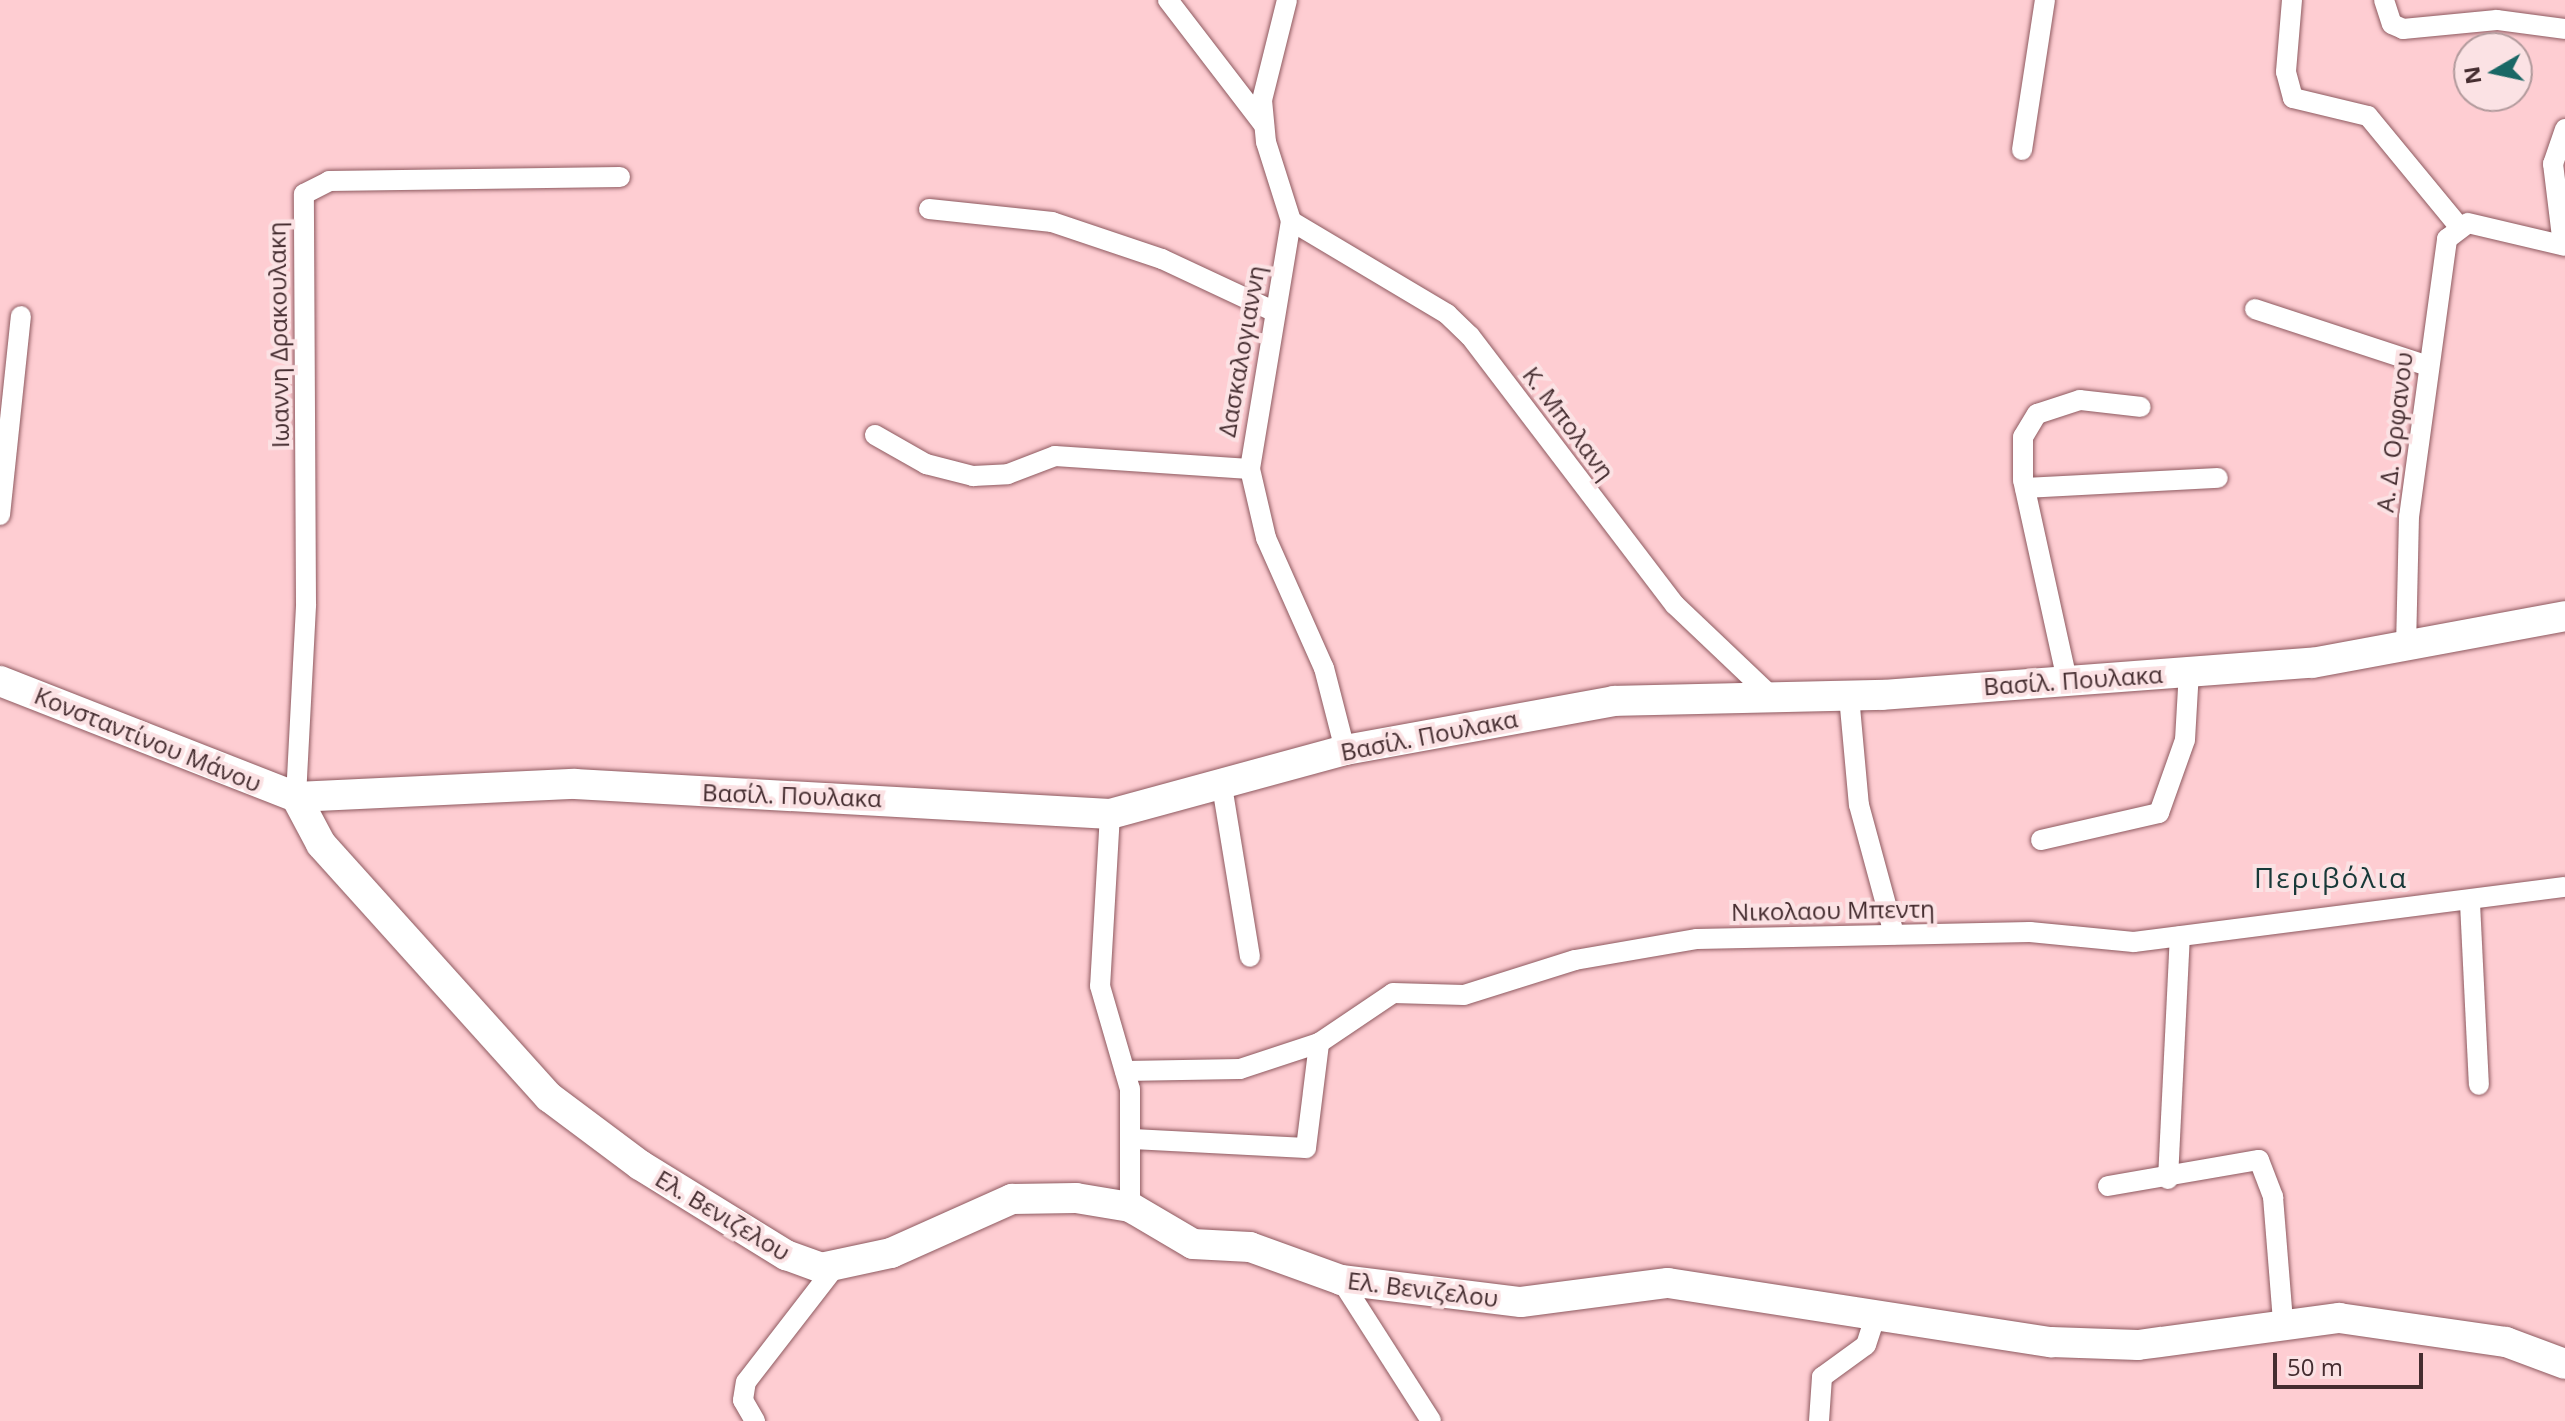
<!DOCTYPE html>
<meta charset="utf-8">
<style>
body{margin:0}
#map{position:relative;width:2565px;height:1421px;overflow:hidden;background:#fecdd2;font-family:"Open Sans",sans-serif}
div>[style]{position:absolute}
[style*='--x']{left:calc(var(--x)*1px);top:calc(var(--y)*1px);width:calc(var(--w)*1px);rotate:calc(var(--a)*1deg)}
.roads{filter:drop-shadow(0 0 2px #8e5a60) drop-shadow(0 0 2px #8e5a60)}
.street>*{height:20px;margin:-10px;padding:0 10px;transform-origin:10px;border-radius:10px;background:#fff}
.secondary>*{height:30px;margin:-15px;padding:0 15px;transform-origin:15px;border-radius:15px;background:#fff}
span{translate:-50% -50%;white-space:nowrap;text-align:center;line-height:1.15;-webkit-text-stroke:8px #fbe2e4;paint-order:stroke}
.street-label{font-size:24px;color:#452d30}
.quarter-label{font-size:28px;color:#173938;letter-spacing:2px}
.north{position:absolute;left:2453px;top:32px;width:80px;height:80px;box-sizing:border-box;background:#fbe2e4;border:2px solid #b29a9c;border-radius:50%;rotate:261deg;font-size:22px;font-weight:700;line-height:32px;text-align:center;color:#452d30}
.north::after{content:'';display:block;margin:auto;width:28px;height:36px;background:#196765;clip-path:polygon(50% 0,100% 100%,50% 72%,0 100%)}
.scale{position:absolute;left:2273px;top:1353px;width:150px;height:36px;box-sizing:border-box;border:4px solid #452d30;border-top:0;padding-left:10px;font-size:24px;line-height:28px;white-space:nowrap;color:#452d30;-webkit-text-stroke:6px #fbe2e4;paint-order:stroke}
</style>
<div id="map">
<div class="roads">
<div class="street">
<i style="--x:1168;--y:0;--w:158;--a:52.5"></i>
<i style="--x:1287;--y:0;--w:103;--a:104"></i>
<i style="--x:1262;--y:100;--w:42;--a:84.6"></i>
<i style="--x:1266;--y:142;--w:83;--a:72.4"></i>
<i style="--x:1291;--y:221;--w:251;--a:99.4"></i>
<i style="--x:1250;--y:469;--w:71;--a:76.9"></i>
<i style="--x:1266;--y:538;--w:142;--a:66"></i>
<i style="--x:1324;--y:668;--w:85;--a:75.6"></i>
<i style="--x:2292;--y:0;--w:72;--a:94.8"></i>
<i style="--x:2286;--y:72;--w:27;--a:75"></i>
<i style="--x:2293;--y:98;--w:77;--a:13.5"></i>
<i style="--x:2368;--y:116;--w:141;--a:50.5"></i>
<i style="--x:2384;--y:0;--w:25;--a:72"></i>
<i style="--x:2392;--y:24;--w:12;--a:24"></i>
<i style="--x:2403;--y:29;--w:94;--a:-5.5"></i>
<i style="--x:2497;--y:20;--w:69;--a:7.5"></i>
<i style="--x:2022;--y:150;--w:152;--a:-81.3"></i>
<i style="--x:929;--y:209;--w:124;--a:6"></i>
<i style="--x:1052;--y:222;--w:116;--a:18.6"></i>
<i style="--x:1162;--y:259;--w:123;--a:25.1"></i>
<i style="--x:1291;--y:221;--w:182;--a:30.8"></i>
<i style="--x:1447;--y:314;--w:32;--a:44"></i>
<i style="--x:1470;--y:336;--w:338;--a:52.7"></i>
<i style="--x:1675;--y:605;--w:135;--a:43.5"></i>
<i style="--x:2563;--y:245;--w:82;--a:-97"></i>
<i style="--x:2553;--y:164;--w:37;--a:-71"></i>
<i style="--x:2255;--y:309;--w:182;--a:18.2"></i>
<i style="--x:875;--y:435;--w:59;--a:29.6"></i>
<i style="--x:926;--y:464;--w:49;--a:14.3"></i>
<i style="--x:973;--y:476;--w:35;--a:-3"></i>
<i style="--x:1008;--y:474;--w:50;--a:-21"></i>
<i style="--x:1055;--y:456;--w:195;--a:3.8"></i>
<i style="--x:2025;--y:488;--w:193;--a:-3"></i>
<i style="--x:0;--y:515;--w:200;--a:-84"></i>
<i style="--x:2406;--y:648;--w:131;--a:-88.7"></i>
<i style="--x:2409;--y:517;--w:281;--a:-82.2"></i>
<i style="--x:2447;--y:239;--w:26;--a:-37"></i>
<i style="--x:2468;--y:223;--w:100;--a:13.3"></i>
<i style="--x:2067;--y:680;--w:205;--a:-102.4"></i>
<i style="--x:2023;--y:480;--w:43;--a:-90"></i>
<i style="--x:2023;--y:437;--w:27;--a:-59"></i>
<i style="--x:2037;--y:414;--w:45;--a:-18"></i>
<i style="--x:2080;--y:400;--w:61;--a:6.5"></i>
<i style="--x:1849;--y:696;--w:109;--a:84.8"></i>
<i style="--x:1859;--y:805;--w:134;--a:74.8"></i>
<i style="--x:1222;--y:786;--w:173;--a:80.7"></i>
<i style="--x:296;--y:797;--w:193;--a:-87"></i>
<i style="--x:306;--y:604;--w:410;--a:-90.3"></i>
<i style="--x:304;--y:194;--w:28;--a:-27"></i>
<i style="--x:329;--y:181;--w:291;--a:-0.8"></i>
<i style="--x:1110;--y:814;--w:172;--a:93.3"></i>
<i style="--x:1100;--y:986;--w:107;--a:73.8"></i>
<i style="--x:1130;--y:1089;--w:118;--a:90"></i>
<i style="--x:2041;--y:840;--w:121;--a:-12.9"></i>
<i style="--x:2159;--y:813;--w:77;--a:-70.4"></i>
<i style="--x:2185;--y:740;--w:69;--a:-86.7"></i>
<i style="--x:2470;--y:903;--w:182;--a:87.2"></i>
<i style="--x:1125;--y:1071;--w:115;--a:-1"></i>
<i style="--x:1240;--y:1069;--w:83;--a:-18.2"></i>
<i style="--x:1319;--y:1043;--w:89;--a:-34"></i>
<i style="--x:1393;--y:993;--w:71;--a:1.6"></i>
<i style="--x:1464;--y:995;--w:116;--a:-17.5"></i>
<i style="--x:1575;--y:960;--w:124;--a:-9.8"></i>
<i style="--x:1697;--y:939;--w:333;--a:-1.2"></i>
<i style="--x:2030;--y:932;--w:104;--a:5.5"></i>
<i style="--x:2134;--y:942;--w:434;--a:-7.3"></i>
<i style="--x:1133;--y:1139;--w:173;--a:3"></i>
<i style="--x:1306;--y:1148;--w:106;--a:-82.9"></i>
<i style="--x:2168;--y:1179;--w:243;--a:-87.2"></i>
<i style="--x:2108;--y:1186;--w:153;--a:-9.8"></i>
<i style="--x:2259;--y:1160;--w:40;--a:69"></i>
<i style="--x:2273;--y:1197;--w:124;--a:85.4"></i>
<i style="--x:1341;--y:1280;--w:167;--a:57.4"></i>
<i style="--x:755;--y:1421;--w:24;--a:-120"></i>
<i style="--x:743;--y:1400;--w:18;--a:-81"></i>
<i style="--x:746;--y:1382;--w:145;--a:-52.3"></i>
<i style="--x:1819;--y:1421;--w:44;--a:-86.1"></i>
<i style="--x:1822;--y:1377;--w:54;--a:-36"></i>
<i style="--x:1866;--y:1345;--w:33;--a:-72"></i>
</div>
<div class="secondary">
<i style="--x:0;--y:681;--w:318;--a:21.4"></i>
<i style="--x:296;--y:797;--w:279;--a:-2.7"></i>
<i style="--x:575;--y:784;--w:536;--a:3.21"></i>
<i style="--x:1110;--y:814;--w:244;--a:-15.2"></i>
<i style="--x:1345;--y:750;--w:273;--a:-10.3"></i>
<i style="--x:1614;--y:701;--w:268;--a:-1.3"></i>
<i style="--x:1882;--y:695;--w:431;--a:-4.3"></i>
<i style="--x:2312;--y:663;--w:257;--a:-10.5"></i>
<i style="--x:296;--y:797;--w:53;--a:62"></i>
<i style="--x:321;--y:844;--w:341;--a:48"></i>
<i style="--x:549;--y:1097;--w:114;--a:36.8"></i>
<i style="--x:640;--y:1165;--w:172;--a:31.7"></i>
<i style="--x:786;--y:1255;--w:37;--a:20"></i>
<i style="--x:821;--y:1268;--w:72;--a:-12.1"></i>
<i style="--x:891;--y:1253;--w:133;--a:-24.1"></i>
<i style="--x:1012;--y:1199;--w:64;--a:-0.9"></i>
<i style="--x:1076;--y:1198;--w:55;--a:9.5"></i>
<i style="--x:1130;--y:1207;--w:73;--a:30.4"></i>
<i style="--x:1193;--y:1244;--w:57;--a:3"></i>
<i style="--x:1250;--y:1247;--w:97;--a:19.9"></i>
<i style="--x:1341;--y:1280;--w:181;--a:7"></i>
<i style="--x:1521;--y:1302;--w:148;--a:-7.4"></i>
<i style="--x:1668;--y:1283;--w:388;--a:8.8"></i>
<i style="--x:2051;--y:1342;--w:87;--a:2"></i>
<i style="--x:2138;--y:1345;--w:203;--a:-7.7"></i>
<i style="--x:2339;--y:1318;--w:169;--a:8.2"></i>
<i style="--x:2506;--y:1342;--w:63;--a:20.4"></i>
</div>
</div>
<div class="street-label">
<span style="left:278px;top:335px;rotate:-91deg">Ιωαννη Δρακουλακη</span>
<span style="left:1241px;top:351px;rotate:-80deg">Δασκαλογιαννη</span>
<span style="left:1569px;top:423px;rotate:53deg">Κ. Μπολανη</span>
<span style="left:2394px;top:432px;rotate:-83deg">Α. Δ. Ορφανου</span>
<span style="left:2073px;top:680px;rotate:-4deg">Βασίλ. Πουλακα</span>
<span style="left:1429px;top:735px;rotate:-11deg">Βασίλ. Πουλακα</span>
<span style="left:148px;top:739px;rotate:22deg">Κονσταντίνου Μάνου</span>
<span style="left:792px;top:795px;rotate:2deg">Βασίλ. Πουλακα</span>
<span style="left:1833px;top:910px;rotate:-1deg">Νικολαου Μπεντη</span>
<span style="left:723px;top:1215px;rotate:31deg">Ελ. Βενιζελου</span>
<span style="left:1423px;top:1289px;rotate:7deg">Ελ. Βενιζελου</span>
</div>
<div class="quarter-label">
<span style="left:2331px;top:877px">Περιβόλια</span>
</div>
<div class="north">N</div>
<div class="scale">50 m</div>
</div>
